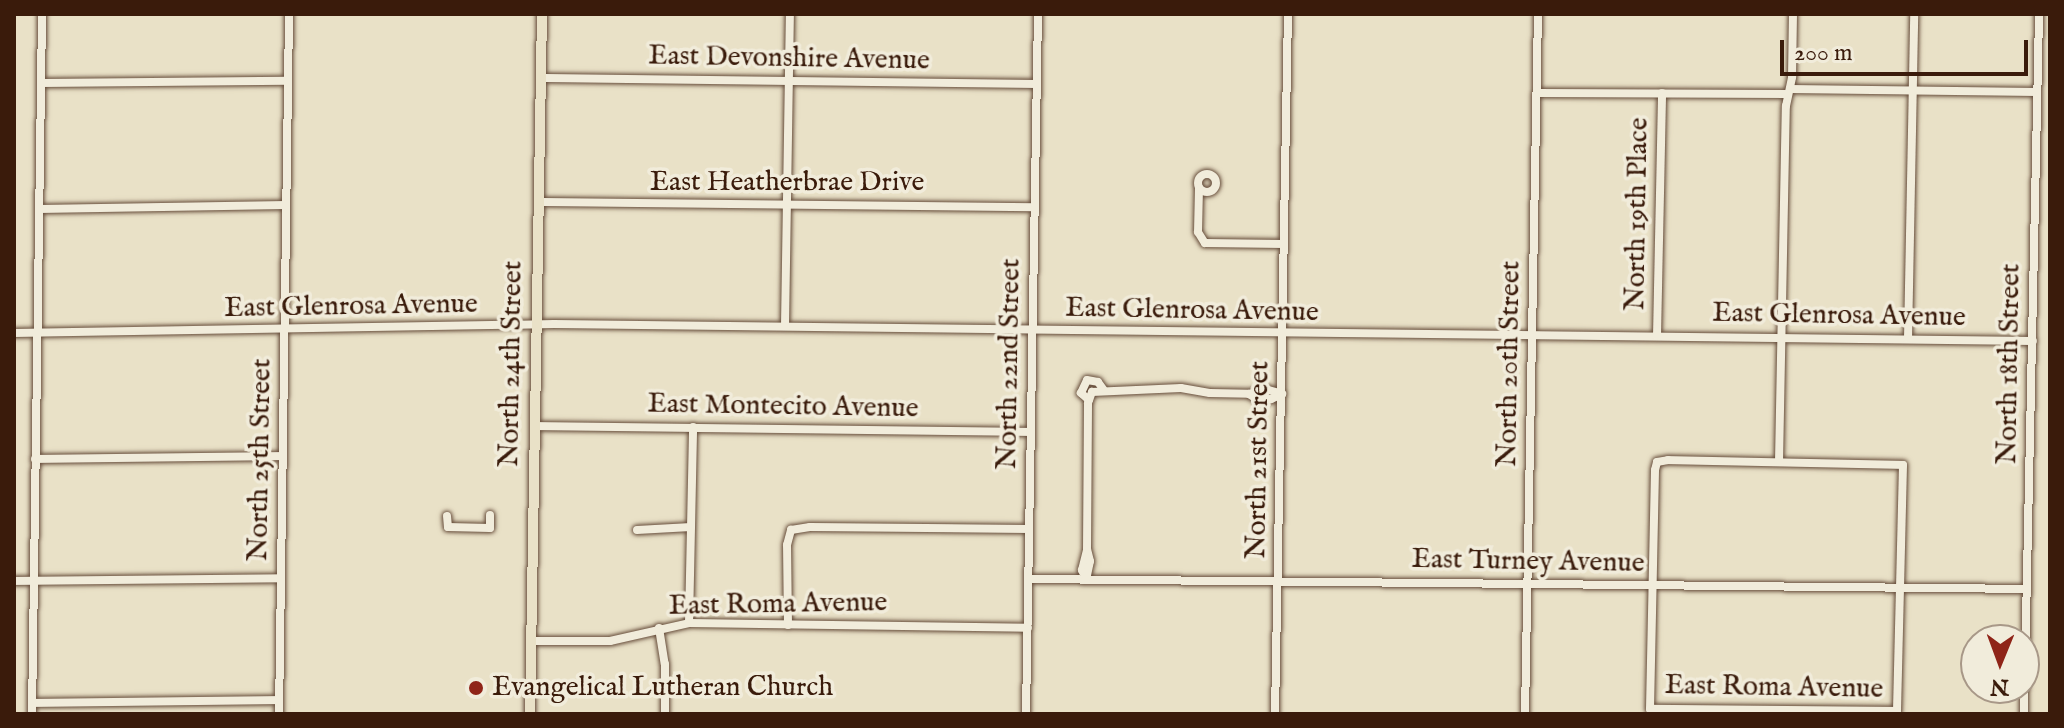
<!DOCTYPE html>
<style>
body{margin:0}
#map{position:relative;width:2064px;height:728px;overflow:hidden;background:#e9e1c7;font-family:"IM FELL English",serif}
div>[style]{position:absolute}
[style*='--x']{left:calc(var(--x)*1px);top:calc(var(--y)*1px);width:calc(var(--w)*1px);rotate:calc(var(--a)*1deg)}
.roads{filter:drop-shadow(0 0 2px #664c3a) drop-shadow(0 0 2px #664c3a)}
.minor>*{height:8px;margin:-4px;padding:0 4px;transform-origin:4px;border-radius:4px;background:#f1ecdb}
.minor>.ring{margin:-4px;padding:0;box-sizing:content-box;background:none;border:8px solid #f1ecdb;border-radius:50%}
.major>*{height:10px;margin:-5px;padding:0 5px;transform-origin:5px;border-radius:5px;background:#e9e1c7}
.dots>*{width:22px;height:22px;translate:-50% -50%;box-sizing:border-box;border:4px solid #f1ecdb;border-radius:50%}
span{translate:-50% -50%;white-space:nowrap;text-align:center;line-height:1.15;-webkit-text-stroke:7px #f1ecdb;paint-order:stroke}
.street-label{font-size:28px;color:#3a1b0b}
.poi-label{font-size:28px;color:#3a1b0b}
.left{translate:0 -50%;text-align:left}
.frame{position:absolute;inset:0;border:16px solid #3a1b0b;pointer-events:none}
.north{position:absolute;left:1960px;top:624px;width:80px;height:80px;box-sizing:border-box;background:#f1ecdb;border:2px solid #a89888;border-radius:50%;rotate:181deg;font-size:22px;font-weight:700;line-height:32px;text-align:center;color:#3a1b0b}
.north::after{content:'';display:block;margin:auto;width:28px;height:36px;background:#8f2418;clip-path:polygon(50% 0,100% 100%,50% 72%,0 100%)}
.scale{position:absolute;left:1780px;top:40px;width:248px;height:36px;box-sizing:border-box;border:4px solid #3a1b0b;border-top:0;padding-left:10px;font-size:24px;line-height:28px;white-space:nowrap;color:#3a1b0b;-webkit-text-stroke:6px #f1ecdb;paint-order:stroke}
</style>
<div id="map">
<div class="roads">
<div class="minor">
<i style="--x:541;--y:78;--w:496;--a:0.7"></i>
<i style="--x:41;--y:83;--w:247;--a:-0.5"></i>
<i style="--x:1790;--y:89;--w:247;--a:0.7"></i>
<i style="--x:1537;--y:93;--w:251;--a:0.2"></i>
<i class="ring" style="left:1198px;top:174px;width:10px;height:10px"></i>
<i style="--x:1199;--y:188;--w:44;--a:91.3"></i>
<i style="--x:1198;--y:232;--w:13;--a:58"></i>
<i style="--x:1205;--y:243;--w:79;--a:0.7"></i>
<i style="--x:538;--y:202;--w:497;--a:0.6"></i>
<i style="--x:39;--y:209;--w:247;--a:-0.9"></i>
<i style="--x:785;--y:326;--w:312;--a:-89.1"></i>
<i style="--x:14;--y:333;--w:540;--a:-0.95"></i>
<i style="--x:554;--y:324;--w:1479;--a:0.66"></i>
<i style="--x:1657;--y:336;--w:243;--a:-88.8"></i>
<i style="--x:1908;--y:339;--w:325;--a:-88.9"></i>
<i style="--x:1249;--y:394;--w:17;--a:-17"></i>
<i style="--x:1265;--y:389;--w:18;--a:16"></i>
<i style="--x:1089;--y:400;--w:11;--a:-139"></i>
<i style="--x:1081;--y:393;--w:14;--a:-65"></i>
<i style="--x:1087;--y:380;--w:11;--a:10"></i>
<i style="--x:1098;--y:382;--w:9;--a:54"></i>
<i style="--x:535;--y:426;--w:496;--a:0.7"></i>
<i style="--x:35;--y:459;--w:247;--a:-0.7"></i>
<i style="--x:1668;--y:460;--w:235;--a:1.2"></i>
<i style="--x:1903;--y:465;--w:246;--a:91.4"></i>
<i style="--x:1897;--y:711;--w:247;--a:-179.5"></i>
<i style="--x:1650;--y:709;--w:239;--a:-88.8"></i>
<i style="--x:1655;--y:470;--w:8;--a:-76"></i>
<i style="--x:1657;--y:462;--w:11;--a:-10"></i>
<i style="--x:1779;--y:462;--w:356;--a:-88.9"></i>
<i style="--x:1786;--y:106;--w:30;--a:-78"></i>
<i style="--x:1792;--y:77;--w:63;--a:-89.1"></i>
<i style="--x:447;--y:516;--w:11;--a:85"></i>
<i style="--x:448;--y:527;--w:42;--a:1.4"></i>
<i style="--x:490;--y:528;--w:13;--a:-90"></i>
<i style="--x:637;--y:530;--w:54;--a:-3.2"></i>
<i style="--x:1029;--y:579;--w:998;--a:0.57"></i>
<i style="--x:1086;--y:579;--w:10;--a:-114"></i>
<i style="--x:1082;--y:570;--w:21;--a:-76"></i>
<i style="--x:1086;--y:580;--w:19;--a:-78"></i>
<i style="--x:1090;--y:561;--w:12;--a:-104"></i>
<i style="--x:1087;--y:549;--w:146;--a:-89.6"></i>
<i style="--x:1088;--y:403;--w:12;--a:-70"></i>
<i style="--x:1092;--y:392;--w:89;--a:-2.6"></i>
<i style="--x:1181;--y:388;--w:29;--a:10"></i>
<i style="--x:1210;--y:393;--w:39;--a:1"></i>
<i style="--x:1249;--y:394;--w:9;--a:32"></i>
<i style="--x:1257;--y:399;--w:14;--a:0"></i>
<i style="--x:1271;--y:399;--w:12;--a:-24"></i>
<i style="--x:14;--y:581;--w:267;--a:-0.6"></i>
<i style="--x:689;--y:623;--w:196;--a:-88.8"></i>
<i style="--x:788;--y:625;--w:80;--a:-90.7"></i>
<i style="--x:787;--y:545;--w:16;--a:-75"></i>
<i style="--x:791;--y:530;--w:19;--a:-9"></i>
<i style="--x:810;--y:527;--w:219;--a:0.5"></i>
<i style="--x:659;--y:628;--w:36;--a:81"></i>
<i style="--x:665;--y:664;--w:50;--a:90"></i>
<i style="--x:531;--y:641;--w:79;--a:0"></i>
<i style="--x:610;--y:641;--w:81;--a:-12.8"></i>
<i style="--x:689;--y:623;--w:339;--a:0.8"></i>
<i style="--x:32;--y:703;--w:247;--a:-0.7"></i>
<i style="--x:32;--y:714;--w:700;--a:-89.18"></i>
<i style="--x:279;--y:714;--w:700;--a:-89.18"></i>
<i style="--x:1026;--y:714;--w:700;--a:-89.02"></i>
<i style="--x:1275;--y:714;--w:700;--a:-88.94"></i>
<i style="--x:1525;--y:714;--w:700;--a:-88.94"></i>
<i style="--x:2024;--y:714;--w:700;--a:-88.77"></i>
</div>
<div class="major">
<i style="--x:530;--y:714;--w:700;--a:-89.02"></i>
</div>
</div>
<div class="dots">
<i style="left:476px;top:688px;background:#8f2418"></i>
</div>
<div class="street-label">
<span style="left:789px;top:59px;rotate:1deg">East Devonshire Avenue</span>
<span style="left:787px;top:183px">East Heatherbrae Drive</span>
<span style="left:1638px;top:214px;rotate:-89deg">North 19th Place</span>
<span style="left:351px;top:307px;rotate:-1deg">East Glenrosa Avenue</span>
<span style="left:1192px;top:311px;rotate:1deg">East Glenrosa Avenue</span>
<span style="left:1839px;top:316px;rotate:1deg">East Glenrosa Avenue</span>
<span style="left:512px;top:364px;rotate:-89deg">North 24th Street</span>
<span style="left:1010px;top:364px;rotate:-89deg">North 22nd Street</span>
<span style="left:1510px;top:364px;rotate:-89deg">North 20th Street</span>
<span style="left:2010px;top:364px;rotate:-89deg">North 18th Street</span>
<span style="left:783px;top:407px;rotate:1deg">East Montecito Avenue</span>
<span style="left:261px;top:460px;rotate:-89deg">North 25th Street</span>
<span style="left:1259px;top:460px;rotate:-89deg">North 21st Street</span>
<span style="left:1528px;top:562px;rotate:1deg">East Turney Avenue</span>
<span style="left:778px;top:605px;rotate:-1deg">East Roma Avenue</span>
<span style="left:1774px;top:688px;rotate:1deg">East Roma Avenue</span>
</div>
<div class="poi-label">
<span class="left" style="left:492px;top:688px">Evangelical Lutheran Church</span>
</div>
<div class="frame"></div>
<div class="north">N</div>
<div class="scale">200 m</div>
</div>
